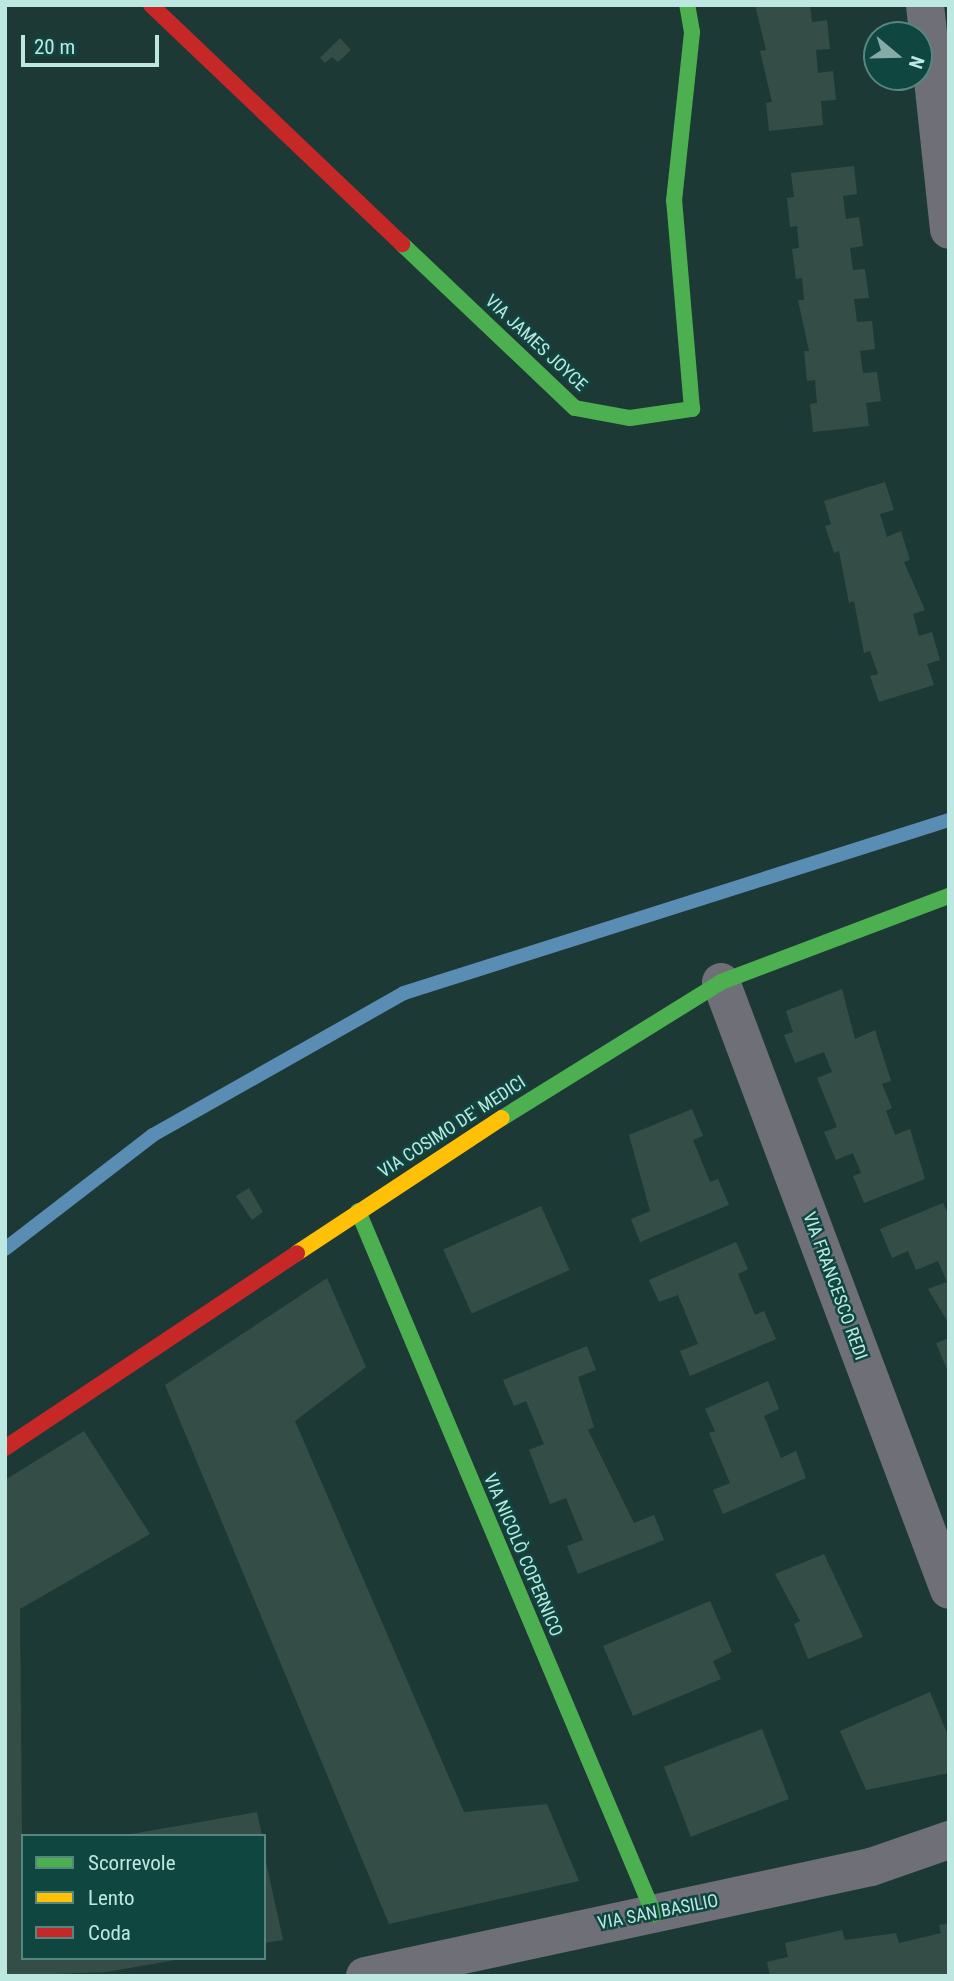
<!DOCTYPE html>
<meta charset="utf-8">
<style>
body{margin:0}
#map{position:relative;width:954px;height:1981px;overflow:hidden;background:#1d3936;font-family:"Roboto Condensed",sans-serif}
div>[style]{position:absolute}
[style*='--x']{left:calc(var(--x)*1px);top:calc(var(--y)*1px);width:calc(var(--w)*1px);rotate:calc(var(--a)*1deg)}
.stream>*{height:14px;margin:-7px;padding:0 7px;transform-origin:7px;border-radius:7px;background:#598db4}
.building>*{inset:0;background:#344e47;transform-origin:0 0}
.street>*{height:38px;margin:-19px;padding:0 19px;transform-origin:19px;border-radius:19px;background:#6f6f77}
.fast>*{height:16px;margin:-8px;padding:0 8px;transform-origin:8px;border-radius:8px;background:#4caf50}
.slow>*{height:16px;margin:-8px;padding:0 8px;transform-origin:8px;border-radius:8px;background:#ffc107}
.jam>*{height:16px;margin:-8px;padding:0 8px;transform-origin:8px;border-radius:8px;background:#c62828}
span{translate:-50% -50%;white-space:nowrap;text-align:center;line-height:1.15;-webkit-text-stroke:5px #104640;paint-order:stroke}
.street-label{font-size:18px;color:#bce8e1}
.frame{position:absolute;inset:0;border:7px solid #bce8e1;pointer-events:none}
.legend{position:absolute;left:21px;top:1834px;width:245px;height:126px;box-sizing:border-box;background:#104640;border:2px solid #558780;margin:0;padding:9px 12px;list-style:none;font-size:21px;color:#bce8e1}
.legend li{display:flex;align-items:center;gap:14px;height:35px}
.legend b{width:35px;border:2px solid #558780}
.north{position:absolute;left:863px;top:21px;width:70px;height:70px;box-sizing:border-box;background:#104640;border:2px solid #558780;border-radius:50%;rotate:109deg;font-size:19px;font-weight:700;line-height:28px;text-align:center;color:#bce8e1}
.north::after{content:'';display:block;margin:auto;width:24px;height:32px;background:#84aba5;clip-path:polygon(50% 0,100% 100%,50% 72%,0 100%)}
.scale{position:absolute;left:21px;top:35px;width:138px;height:32px;box-sizing:border-box;border:4px solid #bce8e1;border-top:0;padding-left:9px;font-size:21px;line-height:24px;white-space:nowrap;color:#bce8e1;-webkit-text-stroke:5px #104640;paint-order:stroke}
</style>
<div id="map">
<div class="stream">
<i style="--x:5;--y:1249;--w:187;--a:-37.6"></i>
<i style="--x:153;--y:1135;--w:288;--a:-29.5"></i>
<i style="--x:404;--y:993;--w:572;--a:-17.61"></i>
</div>
<div class="building">
<i style="clip-path:polygon(755px 5px,810px 5px,812px 22px,827px 20px,830px 49px,816px 50px,818px 73px,833px 71px,836px 100px,821px 101px,823px 125px,769px 131px,766px 103px,772px 102px,760px 51px,766px 50px)"></i>
<i style="clip-path:polygon(340px 38px,351px 50px,338px 62px,332px 57px,325px 63px,320px 58px)"></i>
<i style="clip-path:polygon(854px 166px,857px 194px,843px 196px,846px 219px,859px 217px,863px 246px,850px 248px,853px 270px,865px 269px,869px 298px,854px 299px,857px 322px,872px 321px,875px 349px,860px 351px,863px 373px,877px 372px,881px 401px,866px 403px,869px 426px,813px 432px,810px 404px,817px 403px,815px 380px,807px 381px,804px 351px,809px 351px,798px 300px,804px 300px,802px 278px,796px 279px,792px 249px,799px 248px,797px 226px,790px 227px,787px 198px,794px 197px,791px 173px)"></i>
<i style="clip-path:polygon(885px 482px,894px 510px,880px 514px,887px 537px,901px 531px,910px 560px,904px 562px,925px 610px,913px 614px,919px 636px,932px 632px,940px 660px,927px 664px,934px 685px,879px 702px,870px 676px,878px 674px,870px 651px,864px 653px,854px 601px,849px 603px,839px 551px,834px 553px,825px 526px,831px 524px,824px 501px)"></i>
<i style="clip-path:polygon(842px 989px,855px 1039px,875px 1030px,891px 1081px,882px 1084px,892px 1108px,886px 1111px,895px 1135px,910px 1129px,925px 1179px,864px 1203px,853px 1176px,861px 1173px,853px 1153px,836px 1160px,824px 1132px,837px 1127px,817px 1078px,832px 1072px,824px 1052px,795px 1063px,784px 1035px,793px 1032px,786px 1011px)"></i>
<i style="clip-path:polygon(692px 1109px,703px 1136px,693px 1140px,710px 1182px,718px 1179px,729px 1205px,640px 1242px,631px 1219px,650px 1211px,629px 1135px)"></i>
<i style="clip-path:polygon(249px 1188px,263px 1212px,252px 1220px,236px 1196px)"></i>
<i style="clip-path:polygon(943px 1203px,949px 1216px,949px 1324px,928px 1289px,947px 1282px,938px 1261px,916px 1270px,908px 1251px,892px 1258px,880px 1229px)"></i>
<i style="left:541px;top:1206px;width:70px;height:107px;rotate:66deg"></i>
<i style="clip-path:polygon(736px 1242px,748px 1269px,738px 1274px,755px 1315px,764px 1311px,776px 1339px,690px 1376px,680px 1351px,698px 1344px,678px 1295px,659px 1302px,649px 1280px)"></i>
<i style="clip-path:polygon(327px 1278px,366px 1367px,295px 1421px,464px 1812px,547px 1804px,579px 1881px,389px 1924px,165px 1385px)"></i>
<i style="clip-path:polygon(949px 1338px,949px 1374px,936px 1343px)"></i>
<i style="clip-path:polygon(587px 1346px,596px 1370px,578px 1377px,594px 1427px,588px 1430px,634px 1523px,654px 1515px,664px 1540px,578px 1574px,567px 1546px,583px 1540px,566px 1498px,550px 1504px,529px 1450px,544px 1444px,526px 1401px,514px 1406px,503px 1380px)"></i>
<i style="clip-path:polygon(768px 1381px,779px 1409px,764px 1416px,781px 1458px,796px 1451px,806px 1478px,723px 1514px,713px 1490px,730px 1483px,709px 1433px,715px 1431px,705px 1409px)"></i>
<i style="clip-path:polygon(84px 1431px,150px 1534px,20px 1609px,23px 1958px,175px 1960px,107px 1972px,5px 1976px,5px 1480px)"></i>
<i style="clip-path:polygon(824px 1554px,863px 1637px,808px 1659px,794px 1624px,800px 1621px,775px 1574px)"></i>
<i style="clip-path:polygon(710px 1601px,732px 1652px,713px 1661px,721px 1679px,633px 1716px,603px 1646px)"></i>
<i style="clip-path:polygon(930px 1692px,949px 1738px,949px 1773px,866px 1790px,840px 1731px)"></i>
<i style="left:762px;top:1729px;width:75px;height:105px;rotate:69deg"></i>
<i style="clip-path:polygon(257px 1812px,262px 1836px,131px 1836px,131px 1834px)"></i>
<i style="clip-path:polygon(264px 1853px,283px 1940px,264px 1943px)"></i>
<i style="clip-path:polygon(949px 1923px,949px 1976px,770px 1976px,767px 1962px,788px 1957px,785px 1943px,842px 1930px,845px 1940px,896px 1933px,899px 1943px,941px 1933px,939px 1925px)"></i>
</div>
<div class="street">
<i style="--x:925;--y:5;--w:226;--a:83.9"></i>
<i style="--x:721;--y:982;--w:649;--a:69.44"></i>
<i style="--x:365;--y:1976;--w:518;--a:-12.16"></i>
<i style="--x:871;--y:1867;--w:83;--a:-19.1"></i>
</div>
<div class="fast">
<i style="--x:402;--y:244;--w:238;--a:43.5"></i>
<i style="--x:575;--y:408;--w:56;--a:10.3"></i>
<i style="--x:630;--y:418;--w:63;--a:-8.3"></i>
<i style="--x:692;--y:409;--w:209;--a:-94.9"></i>
<i style="--x:674;--y:201;--w:170;--a:-83.9"></i>
<i style="--x:692;--y:32;--w:27;--a:-100"></i>
<i style="--x:502;--y:1118;--w:258;--a:-31.8"></i>
<i style="--x:721;--y:982;--w:244;--a:-20.7"></i>
<i style="--x:358;--y:1211;--w:763;--a:67.17"></i>
</div>
<div class="slow">
<i style="--x:297;--y:1253;--w:245;--a:-33.4"></i>
</div>
<div class="jam">
<i style="--x:151;--y:5;--w:347;--a:43.6"></i>
<i style="--x:5;--y:1448;--w:351;--a:-33.7"></i>
</div>
<div class="street-label">
<span style="left:536px;top:343px;rotate:43deg">VIA JAMES JOYCE</span>
<span style="left:452px;top:1127px;rotate:-33deg">VIA COSIMO DE' MEDICI</span>
<span style="left:835px;top:1286px;rotate:70deg">VIA FRANCESCO REDI</span>
<span style="left:523px;top:1555px;rotate:67deg">VIA NICOLÒ COPERNICO</span>
<span style="left:658px;top:1912px;rotate:-11deg">VIA SAN BASILIO</span>
</div>
<div class="frame"></div>
<ul class="legend">
<li><b style="height:9px;background:#4caf50"></b>Scorrevole</li>
<li><b style="height:9px;background:#ffc107"></b>Lento</li>
<li><b style="height:9px;background:#c62828"></b>Coda</li>
</ul>
<div class="north">N</div>
<div class="scale">20 m</div>
</div>
